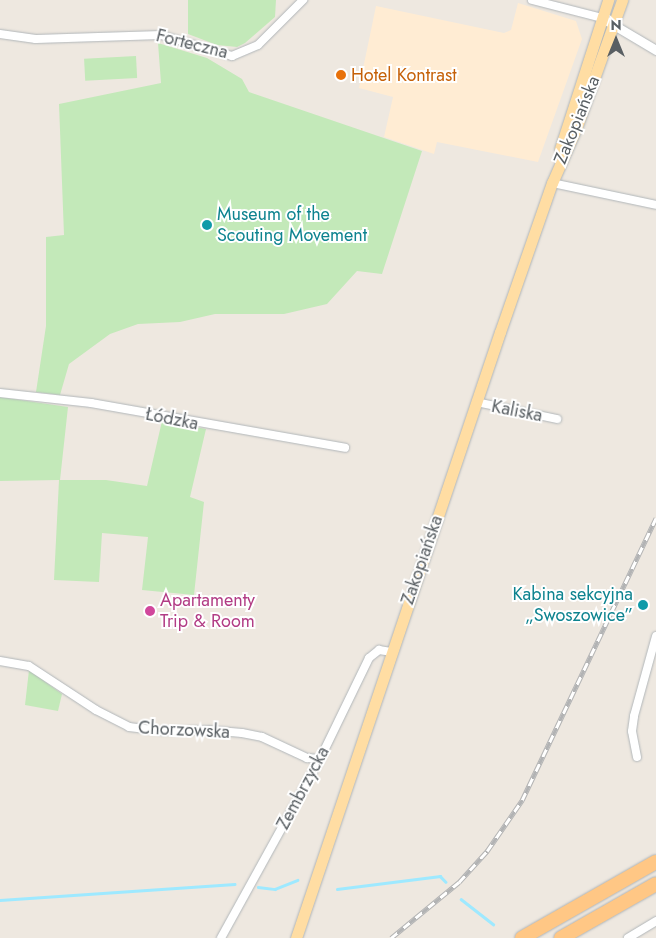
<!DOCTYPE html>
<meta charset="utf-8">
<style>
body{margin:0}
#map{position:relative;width:656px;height:938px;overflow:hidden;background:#eee8e0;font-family:Jost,sans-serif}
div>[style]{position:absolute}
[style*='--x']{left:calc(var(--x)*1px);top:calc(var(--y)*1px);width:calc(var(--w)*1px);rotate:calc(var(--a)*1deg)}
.commercial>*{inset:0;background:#ffecd3}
.green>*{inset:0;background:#c3e9b9;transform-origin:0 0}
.stream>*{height:2.5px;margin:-1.25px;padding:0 1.25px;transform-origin:1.25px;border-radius:1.25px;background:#9ee9ff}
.roads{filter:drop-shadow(0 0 1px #b1b6b9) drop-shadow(0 0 1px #b1b6b9)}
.minor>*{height:8px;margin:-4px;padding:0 4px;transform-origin:4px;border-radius:4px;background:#fff}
.tertiary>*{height:9px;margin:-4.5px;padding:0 4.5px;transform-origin:4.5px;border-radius:4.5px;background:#fff}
.primary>*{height:11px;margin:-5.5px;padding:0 5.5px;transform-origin:5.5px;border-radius:5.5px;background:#ffdda3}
.motorway>*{height:14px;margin:-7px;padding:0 7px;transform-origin:7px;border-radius:7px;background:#ffc785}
.rail>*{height:4.5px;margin-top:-2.25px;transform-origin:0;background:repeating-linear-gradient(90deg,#fff 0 8px,#b2b3b4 0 16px);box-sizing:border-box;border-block:1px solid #b2b3b4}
.dots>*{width:14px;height:14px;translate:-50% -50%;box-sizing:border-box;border:2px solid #fff;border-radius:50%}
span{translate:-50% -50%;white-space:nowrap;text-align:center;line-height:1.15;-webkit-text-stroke:4px #fff;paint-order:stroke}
.street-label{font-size:18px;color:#595f63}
.food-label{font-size:18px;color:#c56008}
.left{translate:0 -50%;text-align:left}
.culture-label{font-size:18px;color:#0d838f}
.right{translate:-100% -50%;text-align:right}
.hotel-label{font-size:18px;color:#b23c85}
.north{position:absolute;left:591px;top:15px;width:50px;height:50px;-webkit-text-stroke:4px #fff;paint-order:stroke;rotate:0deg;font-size:14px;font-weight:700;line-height:20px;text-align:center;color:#595f63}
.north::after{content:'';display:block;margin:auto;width:18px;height:22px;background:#595f63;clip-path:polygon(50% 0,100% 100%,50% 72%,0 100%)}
</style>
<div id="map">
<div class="commercial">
<i style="clip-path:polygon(518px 3px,576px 21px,582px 39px,538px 162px,437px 142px,434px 154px,384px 137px,393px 97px,359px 88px,376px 6px,504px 33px,511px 30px)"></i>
</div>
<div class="green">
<i style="clip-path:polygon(188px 0,276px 0,275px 17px,245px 43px,237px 47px,217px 45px,188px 34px)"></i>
<i style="clip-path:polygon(158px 43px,207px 58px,242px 79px,249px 92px,422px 151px,382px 274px,357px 271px,327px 304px,284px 314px,215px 314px,180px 322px,138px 324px,110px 334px,69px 364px,60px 395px,36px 392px,46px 326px,46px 237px,64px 235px,59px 104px,161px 83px)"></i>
<i style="left:136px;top:56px;width:22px;height:52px;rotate:87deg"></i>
<i style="clip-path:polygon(0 397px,68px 407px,60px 480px,106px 480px,147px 486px,162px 421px,206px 429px,190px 497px,204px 502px,194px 595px,142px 590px,148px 537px,102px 533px,99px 582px,54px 580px,59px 480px,0 481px)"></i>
<i style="clip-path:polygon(29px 670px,62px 694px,58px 711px,25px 705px)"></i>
</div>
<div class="stream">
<i style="--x:258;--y:887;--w:17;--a:7"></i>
<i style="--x:275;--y:889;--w:24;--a:-22"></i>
<i style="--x:337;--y:889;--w:104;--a:-7.2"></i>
<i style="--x:440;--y:876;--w:8;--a:45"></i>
<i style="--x:461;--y:899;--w:41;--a:38"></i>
<i style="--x:0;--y:900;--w:235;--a:-3.9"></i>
</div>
<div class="roads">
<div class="minor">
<i style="--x:532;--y:0;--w:72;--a:14.4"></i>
<i style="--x:0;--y:34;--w:36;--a:8"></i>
<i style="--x:36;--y:39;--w:125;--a:-1.8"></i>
<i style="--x:161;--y:35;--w:74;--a:16.5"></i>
<i style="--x:232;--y:56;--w:28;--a:-23"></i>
<i style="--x:258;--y:45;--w:64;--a:-45"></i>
<i style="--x:552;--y:183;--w:106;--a:11.9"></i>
<i style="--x:0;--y:393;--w:92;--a:6.3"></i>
<i style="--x:91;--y:403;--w:258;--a:10"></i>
<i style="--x:476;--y:402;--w:83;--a:11.9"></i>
<i style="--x:0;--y:661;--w:29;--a:10"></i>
<i style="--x:29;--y:666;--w:80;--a:33.3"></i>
<i style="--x:96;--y:710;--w:37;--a:27"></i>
<i style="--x:129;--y:727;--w:34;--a:7"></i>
<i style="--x:163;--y:731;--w:45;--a:-1.3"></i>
<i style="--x:208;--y:730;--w:34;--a:5"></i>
<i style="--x:242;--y:733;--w:20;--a:11"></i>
<i style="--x:262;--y:737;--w:50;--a:25"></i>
<i style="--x:307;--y:758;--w:13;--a:4"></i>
<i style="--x:637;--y:757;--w:26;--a:-101"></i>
<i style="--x:632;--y:731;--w:15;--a:-82"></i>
<i style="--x:634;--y:716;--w:83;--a:-74.6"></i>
<i style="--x:221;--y:938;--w:205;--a:-61.1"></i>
<i style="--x:320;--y:759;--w:112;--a:-64.1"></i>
<i style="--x:369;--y:658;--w:13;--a:-39"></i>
<i style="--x:379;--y:650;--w:12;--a:9"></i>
<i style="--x:628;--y:938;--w:33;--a:-31"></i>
</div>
<div class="tertiary">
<i style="--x:602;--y:18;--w:63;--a:30.7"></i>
</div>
<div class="primary">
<i style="--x:560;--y:149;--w:157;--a:-72.1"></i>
<i style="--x:296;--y:938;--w:639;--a:-71.4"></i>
<i style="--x:500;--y:332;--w:158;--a:-70.8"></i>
<i style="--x:552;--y:183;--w:62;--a:-66.3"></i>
<i style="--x:577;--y:126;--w:134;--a:-70.3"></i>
</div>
<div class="motorway">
<i style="--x:522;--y:938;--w:154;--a:-29.6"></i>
<i style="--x:561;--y:938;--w:109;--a:-29.6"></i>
</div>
</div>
<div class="rail">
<i style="--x:391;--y:938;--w:88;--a:-39.5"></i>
<i style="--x:459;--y:882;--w:42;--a:-47.9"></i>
<i style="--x:487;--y:851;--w:62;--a:-55.5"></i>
<i style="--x:522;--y:800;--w:312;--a:-64.6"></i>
</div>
<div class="dots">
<i style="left:341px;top:75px;background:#e8710a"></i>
<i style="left:207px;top:225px;background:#0f9aa8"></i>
<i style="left:643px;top:605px;background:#0f9aa8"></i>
<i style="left:150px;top:611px;background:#d1479c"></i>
</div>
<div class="street-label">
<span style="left:192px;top:44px;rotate:14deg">Forteczna</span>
<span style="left:577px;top:120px;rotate:-68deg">Zakopiańska</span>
<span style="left:517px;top:411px;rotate:11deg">Kaliska</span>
<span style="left:172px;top:419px;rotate:11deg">Łódzka</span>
<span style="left:422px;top:560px;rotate:-71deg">Zakopiańska</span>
<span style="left:184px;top:730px;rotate:3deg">Chorzowska</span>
<span style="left:303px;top:788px;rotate:-62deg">Zembrzycka</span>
</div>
<div class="food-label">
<span class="left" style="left:351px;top:75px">Hotel Kontrast</span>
</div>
<div class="culture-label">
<span class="left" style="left:217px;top:225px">Museum of the<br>Scouting Movement</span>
<span class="right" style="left:633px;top:605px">Kabina sekcyjna<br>„Swoszowice”</span>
</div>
<div class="hotel-label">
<span class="left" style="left:160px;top:611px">Apartamenty<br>Trip &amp; Room</span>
</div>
<div class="north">N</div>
</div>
